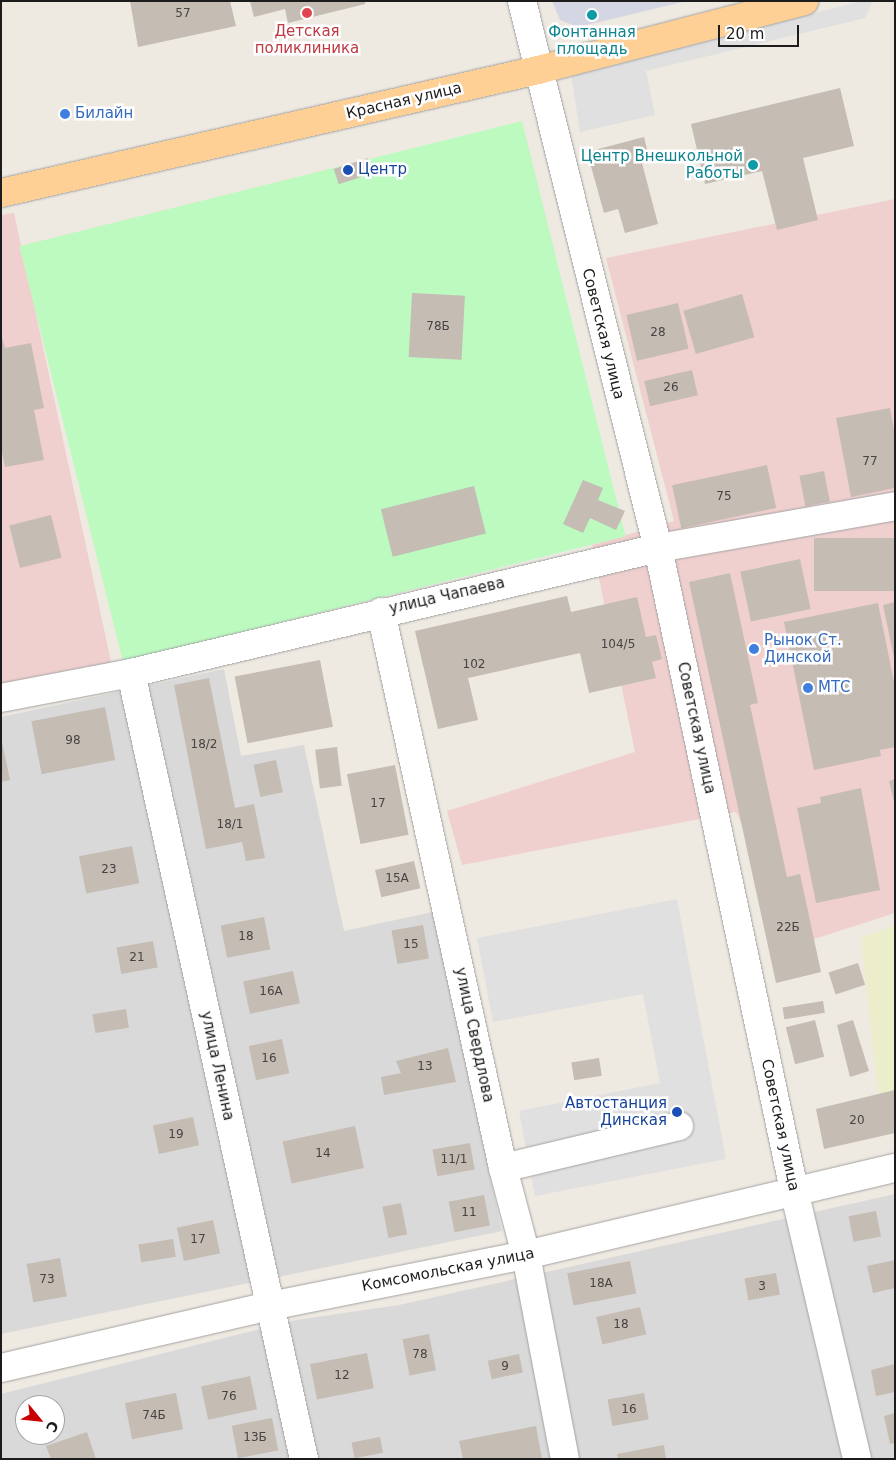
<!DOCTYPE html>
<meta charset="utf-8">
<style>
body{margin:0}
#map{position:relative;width:896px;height:1460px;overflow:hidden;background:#eee9e1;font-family:"DejaVu Sans",sans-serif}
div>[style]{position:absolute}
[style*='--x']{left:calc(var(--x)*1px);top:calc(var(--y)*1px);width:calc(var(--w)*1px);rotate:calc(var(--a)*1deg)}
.residential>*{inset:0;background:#dad9d9}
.commercial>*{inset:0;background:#f0d0cf}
.farmland>*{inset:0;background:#ebedcb}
.park>*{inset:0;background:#bcfac0;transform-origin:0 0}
.parking>*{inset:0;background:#e0e0e0}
.plaza>*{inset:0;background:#d5d6e3}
.building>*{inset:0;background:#c5bcb4;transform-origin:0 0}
.roads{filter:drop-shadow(0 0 1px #a3a3a3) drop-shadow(0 0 1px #a3a3a3)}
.minor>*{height:28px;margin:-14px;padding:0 14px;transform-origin:14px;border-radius:14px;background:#fff}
.major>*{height:28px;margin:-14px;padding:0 14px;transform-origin:14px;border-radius:14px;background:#fed096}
.dots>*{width:14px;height:14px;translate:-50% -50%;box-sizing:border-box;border:2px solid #fff;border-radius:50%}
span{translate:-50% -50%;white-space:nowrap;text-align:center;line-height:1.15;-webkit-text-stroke:5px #fff;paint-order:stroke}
.number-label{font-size:12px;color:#464442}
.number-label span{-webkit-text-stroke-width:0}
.health-label{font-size:15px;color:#be3a42}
.culture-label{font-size:15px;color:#0d838f}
.right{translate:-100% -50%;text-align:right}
.street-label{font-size:15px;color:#1c1c1c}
.shop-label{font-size:15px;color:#366cbe}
.left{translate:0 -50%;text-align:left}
.transit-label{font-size:15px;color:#164399}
.frame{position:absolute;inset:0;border:2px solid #1c1c1c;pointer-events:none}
.north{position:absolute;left:15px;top:1395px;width:50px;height:50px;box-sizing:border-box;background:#fff;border:1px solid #a4a4a4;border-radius:50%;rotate:118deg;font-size:14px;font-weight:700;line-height:20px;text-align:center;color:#1c1c1c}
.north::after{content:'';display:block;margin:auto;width:18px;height:22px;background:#c80001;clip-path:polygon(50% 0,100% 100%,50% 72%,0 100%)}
.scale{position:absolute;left:718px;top:25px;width:81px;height:22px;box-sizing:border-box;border:2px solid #1c1c1c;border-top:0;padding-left:6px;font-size:15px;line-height:18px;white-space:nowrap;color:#1c1c1c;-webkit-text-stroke:4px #fff;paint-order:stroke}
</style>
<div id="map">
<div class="residential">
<i style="clip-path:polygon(224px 669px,241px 756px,304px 745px,344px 931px,433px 912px,502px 1231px,1px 1334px,1px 717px)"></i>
<i style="clip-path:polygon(evenodd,895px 1194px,895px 1459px,1px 1459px,1px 1394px,296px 1320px,399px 1305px,895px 1194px,25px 1405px,55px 1405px,55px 1435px,25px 1435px,25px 1405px)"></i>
</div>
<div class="commercial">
<i style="clip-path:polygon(895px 199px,895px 913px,777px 951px,741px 822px,736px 812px,462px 865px,447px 811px,635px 752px,592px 545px,674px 521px,606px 258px)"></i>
<i style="clip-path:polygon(14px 213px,112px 666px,1px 688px,1px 215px)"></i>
</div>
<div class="farmland">
<i style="clip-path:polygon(895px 925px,895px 1090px,878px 1094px,861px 938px)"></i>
</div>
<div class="park">
<i style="left:522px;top:121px;width:428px;height:518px;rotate:76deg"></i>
</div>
<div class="parking">
<i style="clip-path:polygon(862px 1px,873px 1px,865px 18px,646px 71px,655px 115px,580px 132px,571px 74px)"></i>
<i style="clip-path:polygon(677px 899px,726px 1159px,535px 1196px,519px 1111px,660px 1083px,643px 994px,493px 1022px,477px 938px)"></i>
</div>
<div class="plaza">
<i style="clip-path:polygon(552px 1px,687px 1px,578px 27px,560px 20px)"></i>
</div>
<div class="building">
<i style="clip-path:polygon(130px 1px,230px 1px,236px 26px,138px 47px)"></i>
<i style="clip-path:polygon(250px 1px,365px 1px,365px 4px,288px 23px,285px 9px,254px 17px)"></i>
<i style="clip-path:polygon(840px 88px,854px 146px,803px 158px,818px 220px,777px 230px,762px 171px,705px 184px,691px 124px)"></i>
<i style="clip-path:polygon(644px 137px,650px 161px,642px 163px,658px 224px,625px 233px,618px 209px,604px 213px,587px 152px)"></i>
<i style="left:368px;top:158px;width:16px;height:36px;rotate:72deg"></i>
<i style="left:412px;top:293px;width:53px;height:64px;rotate:3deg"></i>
<i style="left:742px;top:294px;width:45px;height:61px;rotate:74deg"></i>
<i style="left:678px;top:303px;width:47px;height:53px;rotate:77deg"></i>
<i style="clip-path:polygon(1px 334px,5px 348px,31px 343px,44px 408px,34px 410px,44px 460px,5px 467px,1px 447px)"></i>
<i style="left:692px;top:370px;width:26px;height:49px;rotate:77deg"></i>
<i style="clip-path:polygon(890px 408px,895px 436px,895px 488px,851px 497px,836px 418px)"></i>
<i style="left:767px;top:465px;width:44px;height:97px;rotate:78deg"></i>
<i style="left:824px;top:471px;width:31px;height:25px;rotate:79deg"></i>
<i style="clip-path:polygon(583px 480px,603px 488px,598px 500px,625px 511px,616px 530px,590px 518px,583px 533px,563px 524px)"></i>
<i style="left:474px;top:486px;width:49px;height:96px;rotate:76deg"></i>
<i style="left:51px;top:515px;width:44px;height:43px;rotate:76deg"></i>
<i style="left:895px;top:538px;width:53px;height:81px;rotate:90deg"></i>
<i style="left:800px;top:559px;width:51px;height:61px;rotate:78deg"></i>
<i style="clip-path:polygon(730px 573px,758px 703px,750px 705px,787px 877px,800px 874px,821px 972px,776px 983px,689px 582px)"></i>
<i style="clip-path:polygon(567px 596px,571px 612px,637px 597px,646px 637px,656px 635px,662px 659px,652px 662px,656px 678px,589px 693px,580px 653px,468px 678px,478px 720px,438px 729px,415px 631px)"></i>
<i style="clip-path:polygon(895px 602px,895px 658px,894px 658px,883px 605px)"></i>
<i style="clip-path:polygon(878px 603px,895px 687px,895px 747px,880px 750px,881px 756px,814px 770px,784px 622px)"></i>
<i style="left:320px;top:660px;width:68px;height:87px;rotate:79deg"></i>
<i style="clip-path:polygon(209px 678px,235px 808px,254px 804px,265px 858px,246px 861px,242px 842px,206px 849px,174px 685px)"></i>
<i style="left:105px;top:707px;width:54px;height:75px;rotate:79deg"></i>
<i style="clip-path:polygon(2px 742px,10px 780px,1px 782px,1px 743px)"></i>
<i style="left:337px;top:747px;width:39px;height:22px;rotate:83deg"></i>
<i style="left:276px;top:760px;width:33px;height:23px;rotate:78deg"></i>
<i style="left:395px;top:765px;width:71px;height:49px;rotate:79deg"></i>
<i style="clip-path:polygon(895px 779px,895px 802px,894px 802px,889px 781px)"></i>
<i style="clip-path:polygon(861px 788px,880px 890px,816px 903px,797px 808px,821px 803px,820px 797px)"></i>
<i style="left:132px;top:846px;width:38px;height:54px;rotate:79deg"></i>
<i style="left:414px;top:861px;width:28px;height:40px;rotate:77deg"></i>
<i style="left:264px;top:917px;width:33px;height:44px;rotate:79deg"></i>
<i style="left:423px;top:925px;width:34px;height:32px;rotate:80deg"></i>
<i style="left:153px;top:941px;width:27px;height:37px;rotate:80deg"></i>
<i style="left:858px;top:963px;width:23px;height:31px;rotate:72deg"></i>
<i style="left:293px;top:971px;width:33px;height:51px;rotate:78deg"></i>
<i style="left:823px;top:1001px;width:12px;height:41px;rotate:81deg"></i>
<i style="left:126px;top:1009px;width:19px;height:34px;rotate:81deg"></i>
<i style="left:815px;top:1020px;width:38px;height:30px;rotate:76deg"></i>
<i style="clip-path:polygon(853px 1020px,869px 1071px,850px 1077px,837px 1025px)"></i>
<i style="left:282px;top:1039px;width:35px;height:34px;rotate:78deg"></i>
<i style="clip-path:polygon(448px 1048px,456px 1082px,384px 1095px,381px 1077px,401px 1073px,396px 1061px)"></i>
<i style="left:599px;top:1058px;width:18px;height:28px;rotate:81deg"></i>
<i style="clip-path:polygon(895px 1090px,895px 1133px,824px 1149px,816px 1109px)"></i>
<i style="left:193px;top:1117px;width:29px;height:41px;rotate:78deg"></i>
<i style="left:355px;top:1126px;width:43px;height:74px;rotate:78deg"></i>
<i style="left:470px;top:1143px;width:27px;height:38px;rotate:80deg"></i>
<i style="left:484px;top:1195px;width:31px;height:36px;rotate:79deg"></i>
<i style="left:401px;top:1203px;width:32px;height:19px;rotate:79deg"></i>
<i style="left:876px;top:1211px;width:26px;height:28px;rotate:79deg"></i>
<i style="left:213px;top:1220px;width:34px;height:37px;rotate:78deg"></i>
<i style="left:173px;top:1239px;width:18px;height:35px;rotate:81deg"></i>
<i style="left:60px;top:1258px;width:39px;height:34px;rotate:80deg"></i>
<i style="clip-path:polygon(895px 1260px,895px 1288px,873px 1293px,867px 1266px)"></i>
<i style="left:630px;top:1261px;width:33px;height:64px;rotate:79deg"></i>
<i style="left:776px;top:1273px;width:22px;height:32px;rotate:80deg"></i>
<i style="left:640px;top:1307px;width:28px;height:45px;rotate:77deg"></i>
<i style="left:429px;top:1334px;width:37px;height:27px;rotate:79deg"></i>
<i style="left:367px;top:1353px;width:36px;height:58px;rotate:79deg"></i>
<i style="left:519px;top:1354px;width:19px;height:32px;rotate:78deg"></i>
<i style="clip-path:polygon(895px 1364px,895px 1392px,876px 1396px,871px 1370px)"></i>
<i style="left:250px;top:1376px;width:34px;height:50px;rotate:78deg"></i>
<i style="left:176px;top:1393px;width:37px;height:52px;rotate:79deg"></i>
<i style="left:644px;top:1393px;width:27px;height:37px;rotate:80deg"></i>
<i style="clip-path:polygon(895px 1413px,895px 1443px,890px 1444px,884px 1416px)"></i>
<i style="left:272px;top:1418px;width:33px;height:41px;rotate:79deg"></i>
<i style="clip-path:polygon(536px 1426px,542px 1459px,463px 1459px,459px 1441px)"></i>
<i style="clip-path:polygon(87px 1432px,96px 1459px,51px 1459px,46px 1446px)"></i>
<i style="left:380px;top:1437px;width:16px;height:29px;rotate:79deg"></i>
<i style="clip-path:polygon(664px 1445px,666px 1459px,618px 1459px,617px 1454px)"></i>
</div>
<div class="roads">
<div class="minor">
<i style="--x:522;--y:1;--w:564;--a:76.04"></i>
<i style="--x:658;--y:548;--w:656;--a:78.04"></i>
<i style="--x:794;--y:1190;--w:276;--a:76.8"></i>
<i style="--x:381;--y:612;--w:569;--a:77.62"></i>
<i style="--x:503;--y:1168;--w:90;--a:75.2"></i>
<i style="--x:526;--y:1255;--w:208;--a:79.2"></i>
<i style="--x:131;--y:673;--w:805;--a:77.59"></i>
<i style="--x:1;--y:698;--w:132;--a:-10.9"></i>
<i style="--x:131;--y:673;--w:542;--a:-13.34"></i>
<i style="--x:658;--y:548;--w:241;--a:-10"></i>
<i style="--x:503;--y:1168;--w:181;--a:-13.4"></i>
<i style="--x:1;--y:1368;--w:276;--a:-13"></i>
<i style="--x:270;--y:1306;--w:261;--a:-11.3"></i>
<i style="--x:526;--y:1255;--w:379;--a:-13.3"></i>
</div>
<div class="major">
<i style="--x:1;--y:193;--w:551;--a:-12.9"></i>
<i style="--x:538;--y:70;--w:275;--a:-14.5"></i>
</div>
</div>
<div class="dots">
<i style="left:307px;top:13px;background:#e0444e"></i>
<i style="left:592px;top:15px;background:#0f9aa8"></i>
<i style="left:65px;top:114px;background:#3f7fe0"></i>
<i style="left:753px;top:165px;background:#0f9aa8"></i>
<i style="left:348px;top:170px;background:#1a4fb4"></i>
<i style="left:754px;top:649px;background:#3f7fe0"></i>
<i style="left:808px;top:688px;background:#3f7fe0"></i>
<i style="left:677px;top:1112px;background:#1a4fb4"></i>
</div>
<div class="number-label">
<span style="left:183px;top:14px">57</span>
<span style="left:438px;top:327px">78Б</span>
<span style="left:658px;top:333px">28</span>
<span style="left:671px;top:388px">26</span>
<span style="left:870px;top:462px">77</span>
<span style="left:724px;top:497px">75</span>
<span style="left:618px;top:645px">104/5</span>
<span style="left:474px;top:665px">102</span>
<span style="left:73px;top:741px">98</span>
<span style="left:204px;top:745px">18/2</span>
<span style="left:378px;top:804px">17</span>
<span style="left:230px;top:825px">18/1</span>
<span style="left:109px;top:870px">23</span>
<span style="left:397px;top:879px">15А</span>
<span style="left:788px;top:928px">22Б</span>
<span style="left:246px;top:937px">18</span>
<span style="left:411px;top:945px">15</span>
<span style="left:137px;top:958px">21</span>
<span style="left:271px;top:992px">16А</span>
<span style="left:269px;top:1059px">16</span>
<span style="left:425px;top:1067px">13</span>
<span style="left:857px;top:1121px">20</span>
<span style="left:176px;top:1135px">19</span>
<span style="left:323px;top:1154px">14</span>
<span style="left:454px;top:1160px">11/1</span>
<span style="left:469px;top:1213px">11</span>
<span style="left:198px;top:1240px">17</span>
<span style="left:47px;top:1280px">73</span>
<span style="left:601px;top:1284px">18А</span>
<span style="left:762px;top:1287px">3</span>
<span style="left:621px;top:1325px">18</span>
<span style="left:420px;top:1355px">78</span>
<span style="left:505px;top:1367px">9</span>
<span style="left:342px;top:1376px">12</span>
<span style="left:229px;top:1397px">76</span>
<span style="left:629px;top:1410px">16</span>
<span style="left:154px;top:1416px">74Б</span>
<span style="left:255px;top:1438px">13Б</span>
</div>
<div class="health-label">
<span style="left:307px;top:40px">Детская<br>поликлиника</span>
</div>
<div class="culture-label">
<span style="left:592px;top:41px">Фонтанная<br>площадь</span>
<span class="right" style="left:743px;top:165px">Центр Внешкольной<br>Работы</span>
</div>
<div class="street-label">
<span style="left:404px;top:101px;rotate:-13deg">Красная улица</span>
<span style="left:603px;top:334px;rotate:76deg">Советская улица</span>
<span style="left:447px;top:596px;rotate:-13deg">улица Чапаева</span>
<span style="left:696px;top:728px;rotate:78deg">Советская улица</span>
<span style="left:474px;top:1035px;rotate:78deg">улица Свердлова</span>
<span style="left:217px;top:1066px;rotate:78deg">улица Ленина</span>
<span style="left:780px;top:1125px;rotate:78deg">Советская улица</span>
<span style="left:448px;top:1270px;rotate:-11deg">Комсомольская улица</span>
</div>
<div class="shop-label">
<span class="left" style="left:75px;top:114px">Билайн</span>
<span class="left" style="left:764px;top:649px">Рынок Ст.<br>Динской</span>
<span class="left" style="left:818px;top:688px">МТС</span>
</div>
<div class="transit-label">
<span class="left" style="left:358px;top:170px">Центр</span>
<span class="right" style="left:667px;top:1112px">Автостанция<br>Динская</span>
</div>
<div class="frame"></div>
<div class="north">С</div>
<div class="scale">20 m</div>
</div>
